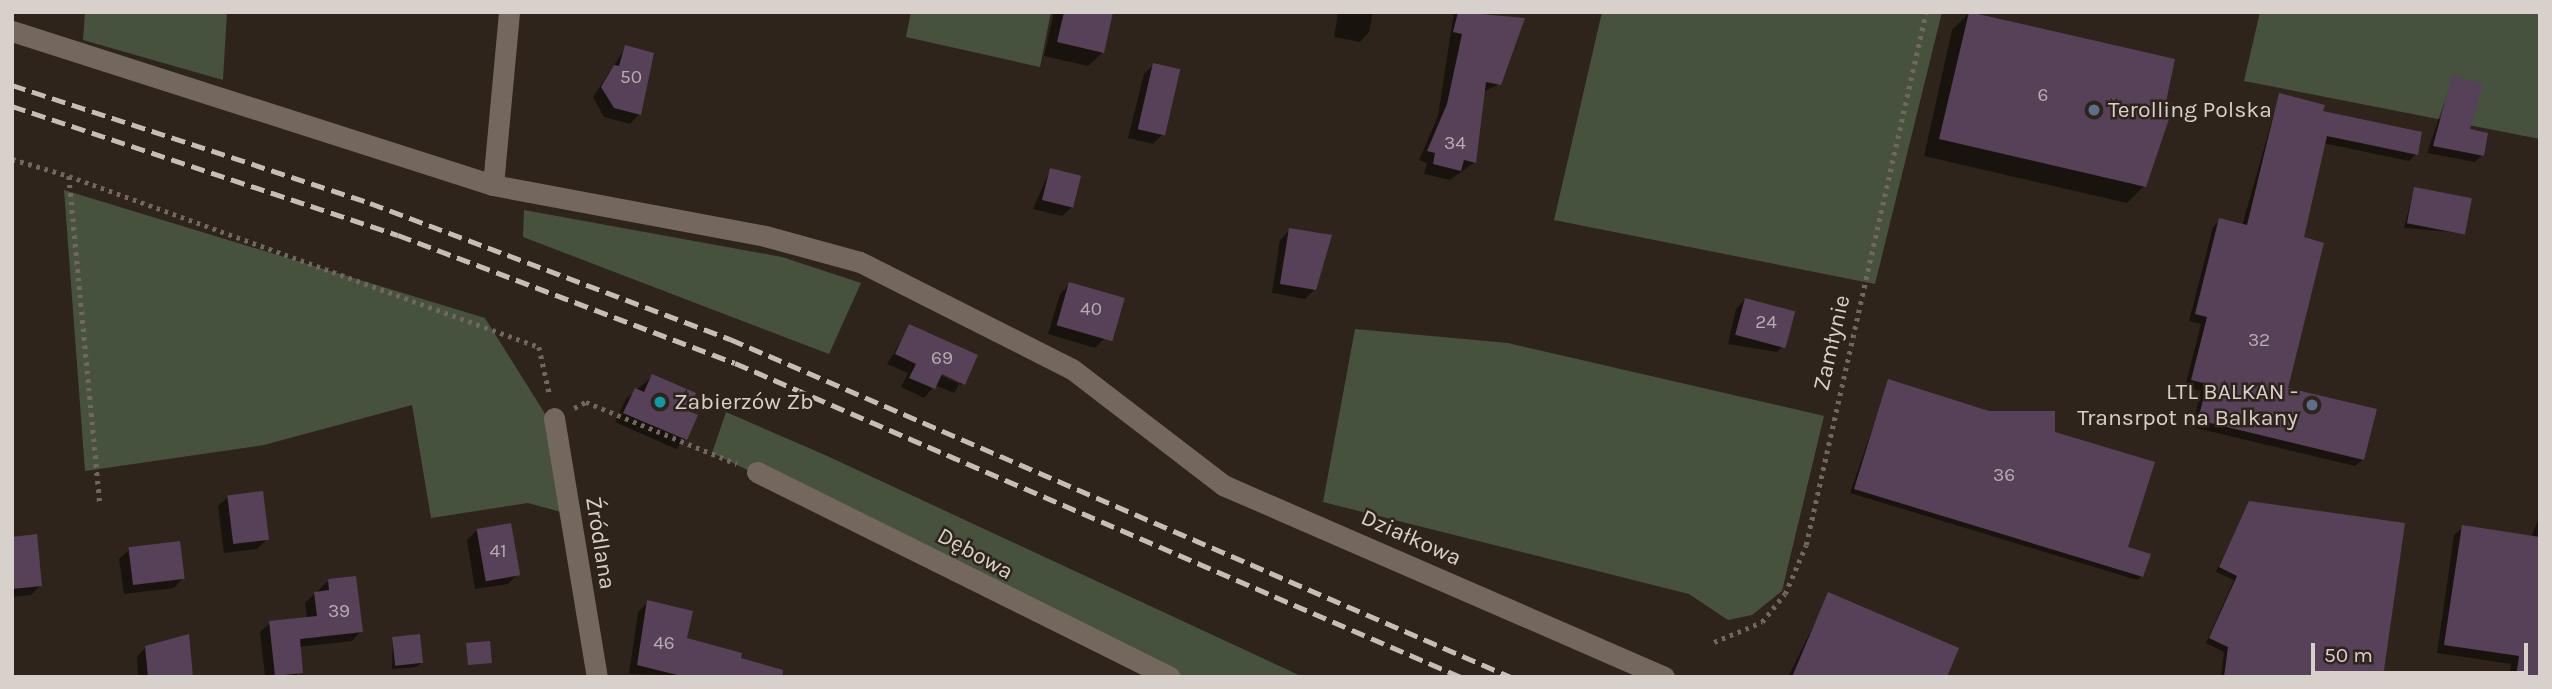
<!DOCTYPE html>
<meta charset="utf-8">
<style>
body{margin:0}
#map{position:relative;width:2552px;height:689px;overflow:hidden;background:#2f241b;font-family:Karla,sans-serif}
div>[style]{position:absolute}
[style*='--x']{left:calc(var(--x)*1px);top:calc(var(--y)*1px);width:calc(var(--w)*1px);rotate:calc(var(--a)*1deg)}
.green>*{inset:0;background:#46523e}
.shadow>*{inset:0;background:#0007}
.building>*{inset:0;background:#574159;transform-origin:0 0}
.path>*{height:4.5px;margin-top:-2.25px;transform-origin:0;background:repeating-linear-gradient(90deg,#71675f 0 3.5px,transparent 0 8.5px)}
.minor>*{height:21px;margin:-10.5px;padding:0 10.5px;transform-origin:10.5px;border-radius:10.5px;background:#74675d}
.rail>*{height:5px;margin-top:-2.5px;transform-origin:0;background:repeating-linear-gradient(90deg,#c5bdb7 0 14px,transparent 0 21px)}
.dots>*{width:19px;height:19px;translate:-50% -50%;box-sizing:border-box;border:4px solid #2f241b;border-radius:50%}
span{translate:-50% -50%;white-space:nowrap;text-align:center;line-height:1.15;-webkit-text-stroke:5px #2f241b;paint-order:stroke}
.number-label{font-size:19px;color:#b8adae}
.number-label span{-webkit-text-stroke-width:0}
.poi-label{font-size:23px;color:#d8d1cb}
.left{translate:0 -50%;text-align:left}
.right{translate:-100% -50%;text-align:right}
.street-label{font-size:23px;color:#d8d1cb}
.frame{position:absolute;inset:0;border:14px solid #d8d1cb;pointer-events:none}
.scale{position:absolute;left:2311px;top:643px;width:217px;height:32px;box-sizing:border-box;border:4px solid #d8d1cb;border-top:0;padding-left:9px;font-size:21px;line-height:24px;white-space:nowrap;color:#d8d1cb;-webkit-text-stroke:5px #2f241b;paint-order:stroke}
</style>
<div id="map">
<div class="green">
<i style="clip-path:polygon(85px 12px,227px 12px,223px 80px,83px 40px)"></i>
<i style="clip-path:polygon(911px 12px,1051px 12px,1040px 67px,906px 37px)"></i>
<i style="clip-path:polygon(1602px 12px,1942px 12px,1875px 284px,1554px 220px)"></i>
<i style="clip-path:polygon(2260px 12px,2540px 12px,2540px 139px,2244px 81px)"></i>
<i style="clip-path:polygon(64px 190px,485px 318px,547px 417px,561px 512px,528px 503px,431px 518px,412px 405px,264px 445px,85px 471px)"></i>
<i style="clip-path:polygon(524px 210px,782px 257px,861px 283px,829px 354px,523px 237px)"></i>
<i style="clip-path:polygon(1355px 329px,1508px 343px,1824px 416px,1782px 591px,1752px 615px,1728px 620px,1689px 594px,1323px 502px)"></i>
<i style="clip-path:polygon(726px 412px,825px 455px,1303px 677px,1183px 677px,712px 453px)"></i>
</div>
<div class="shadow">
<i style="clip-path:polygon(1054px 12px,1112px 12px,1103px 52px,1088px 66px,1044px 56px)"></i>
<i style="clip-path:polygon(1338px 12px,1373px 12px,1369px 32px,1360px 42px,1334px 37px)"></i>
<i style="clip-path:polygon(1454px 12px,1523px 20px,1499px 84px,1483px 92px,1475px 162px,1450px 180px,1424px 174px,1427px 163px,1419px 160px,1438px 116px)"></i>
<i style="clip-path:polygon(1969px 13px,2144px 186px,2127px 203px,1924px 156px,1952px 30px)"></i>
<i style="clip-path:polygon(626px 47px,639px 114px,630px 124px,604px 117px,593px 97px)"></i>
<i style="clip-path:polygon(1154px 65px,1162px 135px,1153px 144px,1128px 138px,1144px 74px)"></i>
<i style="clip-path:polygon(2453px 77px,2468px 131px,2482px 155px,2475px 162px,2427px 153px)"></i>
<i style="clip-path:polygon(2279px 95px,2416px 154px,2409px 161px,2323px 143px,2302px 238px,2286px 389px,2362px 460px,2355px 466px,2192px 427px,2201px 391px,2185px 387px,2201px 324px,2189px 321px,2213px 227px,2220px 220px,2242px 226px)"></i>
<i style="clip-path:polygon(1050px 170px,1072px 207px,1062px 216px,1033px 209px)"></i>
<i style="clip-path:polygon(2414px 189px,2464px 233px,2404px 228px)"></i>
<i style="clip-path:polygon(1290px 230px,1315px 289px,1305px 299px,1272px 293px,1280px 240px)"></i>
<i style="clip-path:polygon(1070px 284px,1105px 338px,1095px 348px,1048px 334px,1060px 294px)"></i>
<i style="clip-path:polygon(1745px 299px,1787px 342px,1777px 352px,1728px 344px,1736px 309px)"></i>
<i style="clip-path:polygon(evenodd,910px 326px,976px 356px,954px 393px,935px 385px,924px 398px,901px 387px,908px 373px,887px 364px,910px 326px,934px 369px,962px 381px,962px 385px,933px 372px,934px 369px)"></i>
<i style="clip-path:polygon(653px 376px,686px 412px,685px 439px,676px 449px,615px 422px,626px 399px)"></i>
<i style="clip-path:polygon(1889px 381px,2053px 433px,2142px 576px,2137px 580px,1850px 493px)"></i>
<i style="clip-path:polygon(228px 497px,267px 539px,257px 549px,224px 553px,218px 506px)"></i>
<i style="clip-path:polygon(2249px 503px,2381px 677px,2221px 677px,2224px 652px,2206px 643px,2234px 580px,2216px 572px)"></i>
<i style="clip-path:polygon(2540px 514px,2540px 677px,2509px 677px,2511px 664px,2437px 653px,2454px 535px,2463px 527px,2531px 538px)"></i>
<i style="clip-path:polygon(477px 530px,518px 574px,508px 584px,475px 589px,467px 540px)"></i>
<i style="clip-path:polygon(12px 538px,40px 586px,31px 595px,12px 597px)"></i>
<i style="clip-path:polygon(129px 550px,183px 578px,174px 588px,124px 594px,119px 559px)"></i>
<i style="clip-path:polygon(328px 581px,361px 631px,352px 641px,299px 647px,297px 677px,256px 677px,265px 676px,260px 632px,270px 623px,307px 618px,305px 603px)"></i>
<i style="clip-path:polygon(1829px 594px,1945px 677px,1788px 677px)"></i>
<i style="clip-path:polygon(648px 602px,685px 639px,754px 677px,629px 674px,638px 612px)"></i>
<i style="clip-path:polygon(188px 636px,192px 677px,138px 677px,137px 657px,146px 647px)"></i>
<i style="clip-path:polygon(393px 638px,421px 663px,416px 667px,392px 669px)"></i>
</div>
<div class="building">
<i style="clip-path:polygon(1064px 12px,1113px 12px,1104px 53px,1057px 42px)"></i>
<i style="clip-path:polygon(1458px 12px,1525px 18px,1501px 85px,1486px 82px,1476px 163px,1464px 160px,1461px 171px,1433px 164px,1435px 153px,1427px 151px,1447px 104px,1462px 34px,1453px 32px)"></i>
<i style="clip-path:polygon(1969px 12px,2175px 59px,2166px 102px,2174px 104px,2146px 187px,1939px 139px)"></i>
<i style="clip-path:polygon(625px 45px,654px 53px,641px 115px,614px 108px,601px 87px,614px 65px,619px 66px)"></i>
<i style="left:1153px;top:63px;width:28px;height:68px;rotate:13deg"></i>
<i style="clip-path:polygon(2452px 75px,2483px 84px,2470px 129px,2488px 133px,2484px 156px,2433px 146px)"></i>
<i style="clip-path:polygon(2279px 93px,2325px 105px,2323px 111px,2422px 132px,2418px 155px,2327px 136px,2304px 237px,2324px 243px,2288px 388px,2377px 409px,2364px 460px,2198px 420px,2207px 384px,2191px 380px,2207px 317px,2195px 314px,2219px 218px,2247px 225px)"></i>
<i style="left:1050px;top:168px;width:32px;height:33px;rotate:14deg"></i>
<i style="left:2414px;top:187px;width:59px;height:37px;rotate:11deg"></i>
<i style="clip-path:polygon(1289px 228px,1332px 235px,1316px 290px,1280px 284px)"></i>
<i style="left:1069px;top:282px;width:58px;height:45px;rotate:16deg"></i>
<i style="left:1745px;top:298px;width:52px;height:38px;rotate:15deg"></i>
<i style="clip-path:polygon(909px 324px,978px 355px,965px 385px,942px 374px,935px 389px,909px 378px,916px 364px,895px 354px)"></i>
<i style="clip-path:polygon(652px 374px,696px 393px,688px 411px,698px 415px,687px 440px,623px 413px,635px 388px,644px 392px)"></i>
<i style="clip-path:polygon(1888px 379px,1989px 411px,2055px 411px,2055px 432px,2155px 462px,2128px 547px,2151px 554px,2143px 577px,1854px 489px)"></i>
<i style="left:263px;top:491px;width:49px;height:36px;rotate:83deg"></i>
<i style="clip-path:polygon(2249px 501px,2405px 523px,2383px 677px,2224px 677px,2228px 647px,2209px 638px,2237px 576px,2219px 567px)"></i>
<i style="left:511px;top:523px;width:53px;height:35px;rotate:80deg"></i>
<i style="clip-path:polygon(2462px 525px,2540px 537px,2540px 677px,2516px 677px,2519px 656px,2444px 645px)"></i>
<i style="clip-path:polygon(37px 534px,42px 586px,12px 589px,12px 537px)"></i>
<i style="left:180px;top:541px;width:38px;height:52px;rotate:83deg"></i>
<i style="clip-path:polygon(356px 576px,363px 632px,300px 639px,303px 673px,275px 676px,269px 621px,317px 616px,314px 592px,329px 590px,328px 579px)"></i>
<i style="clip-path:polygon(1828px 592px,1959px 648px,1947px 677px,1792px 677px)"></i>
<i style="clip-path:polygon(647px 600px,693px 611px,687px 638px,742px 653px,741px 658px,783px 670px,782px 677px,685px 677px,637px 665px)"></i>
<i style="clip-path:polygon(189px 634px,193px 677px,148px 677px,145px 646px)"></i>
<i style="left:420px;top:634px;width:29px;height:28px;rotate:84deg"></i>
<i style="left:490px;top:641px;width:22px;height:24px;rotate:85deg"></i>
</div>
<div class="path">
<i style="--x:12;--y:159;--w:59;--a:16.6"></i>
<i style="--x:69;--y:176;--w:329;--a:84.6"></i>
<i style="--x:69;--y:176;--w:500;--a:19.99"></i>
<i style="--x:539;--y:347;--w:50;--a:77.3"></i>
<i style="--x:574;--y:408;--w:13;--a:-27"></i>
<i style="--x:586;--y:402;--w:163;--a:22.3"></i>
<i style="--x:1714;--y:642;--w:52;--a:-22.6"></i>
<i style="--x:1762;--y:622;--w:36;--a:-51"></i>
<i style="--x:1785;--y:594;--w:53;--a:-66.8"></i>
<i style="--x:1806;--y:545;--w:546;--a:-77.31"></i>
</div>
<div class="minor">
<i style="--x:12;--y:31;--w:505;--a:17.75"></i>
<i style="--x:493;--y:185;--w:277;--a:10.6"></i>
<i style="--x:765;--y:236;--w:98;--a:15.3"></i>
<i style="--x:860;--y:262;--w:237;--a:26.8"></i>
<i style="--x:1072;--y:369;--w:190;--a:37.5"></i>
<i style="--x:1223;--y:485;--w:481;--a:23.5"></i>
<i style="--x:493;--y:185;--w:174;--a:-84.7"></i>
<i style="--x:554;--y:418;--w:263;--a:80.6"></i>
<i style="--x:757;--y:472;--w:461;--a:26.4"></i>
</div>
<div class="rail">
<i style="--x:12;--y:85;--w:377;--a:18.2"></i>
<i style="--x:370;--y:203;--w:385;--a:20.7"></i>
<i style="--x:730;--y:339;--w:851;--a:23.4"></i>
<i style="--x:12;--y:106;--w:407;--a:18.5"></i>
<i style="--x:398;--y:235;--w:360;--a:20.8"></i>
<i style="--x:735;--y:363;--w:791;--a:23.39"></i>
</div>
<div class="dots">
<i style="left:2094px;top:110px;background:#5c6f8a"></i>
<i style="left:660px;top:402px;background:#0f9aa8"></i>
<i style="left:2312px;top:405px;background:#5c6f8a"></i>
</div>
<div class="number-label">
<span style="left:631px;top:78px">50</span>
<span style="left:2043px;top:96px">6</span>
<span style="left:1455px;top:144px">34</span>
<span style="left:1091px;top:310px">40</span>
<span style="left:1766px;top:323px">24</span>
<span style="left:2259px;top:341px">32</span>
<span style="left:942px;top:359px">69</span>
<span style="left:2004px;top:476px">36</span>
<span style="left:498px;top:552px">41</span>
<span style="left:339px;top:612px">39</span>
<span style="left:664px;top:644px">46</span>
</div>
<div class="poi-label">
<span class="left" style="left:2108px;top:110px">Terolling Polska</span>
<span class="right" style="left:2298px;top:405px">LTL BALKAN -<br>Transrpot na Balkany</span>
<span class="left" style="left:674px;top:402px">Zabierzów Zb</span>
</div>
<div class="street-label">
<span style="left:1832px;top:343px;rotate:-77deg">Zamłynie</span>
<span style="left:1411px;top:538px;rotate:24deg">Działkowa</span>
<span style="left:600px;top:543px;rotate:81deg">Źródlana</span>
<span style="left:975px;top:554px;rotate:29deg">Dębowa</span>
</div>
<div class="frame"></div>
<div class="scale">50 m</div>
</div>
